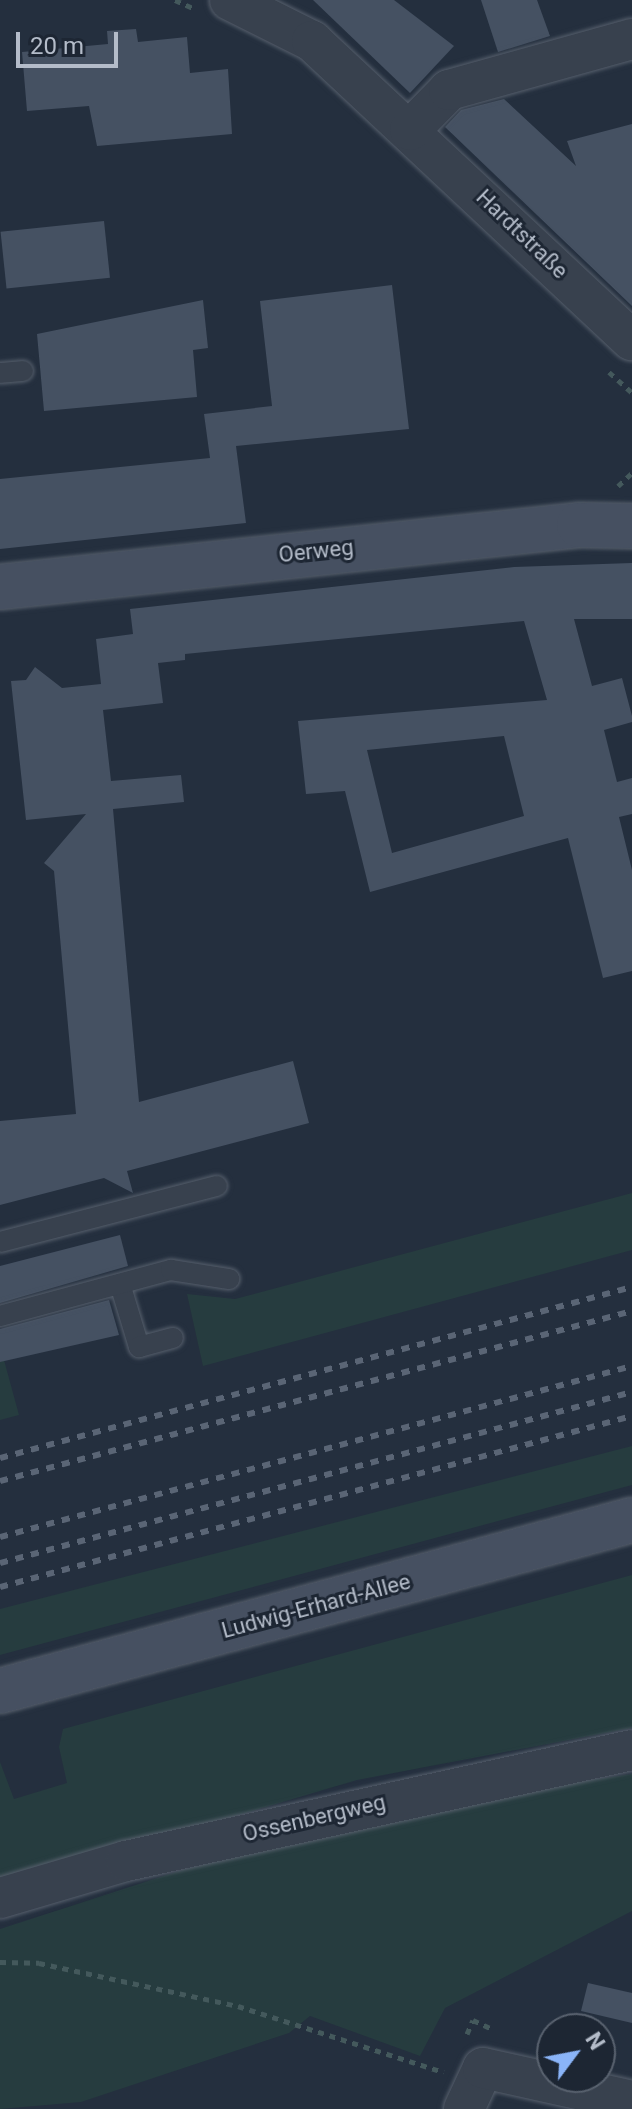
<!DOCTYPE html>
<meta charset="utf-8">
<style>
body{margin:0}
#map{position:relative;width:632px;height:2109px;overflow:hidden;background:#242f3e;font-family:Roboto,sans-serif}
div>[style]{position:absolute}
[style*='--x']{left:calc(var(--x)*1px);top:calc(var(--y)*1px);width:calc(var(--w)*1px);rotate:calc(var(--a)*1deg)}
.green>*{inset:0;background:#263c3f}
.building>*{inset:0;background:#455162;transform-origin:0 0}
.path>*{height:5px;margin-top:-2.5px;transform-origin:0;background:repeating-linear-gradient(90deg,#44595c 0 6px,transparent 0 12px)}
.roads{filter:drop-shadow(0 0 2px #565f6c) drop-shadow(0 0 2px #565f6c)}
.lane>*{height:20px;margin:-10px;padding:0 10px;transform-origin:10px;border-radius:10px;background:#38414e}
.street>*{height:40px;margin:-20px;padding:0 20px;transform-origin:20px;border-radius:20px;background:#38414e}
.secondary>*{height:44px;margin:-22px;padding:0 22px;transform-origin:22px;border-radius:22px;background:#465061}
.rail>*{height:6px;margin-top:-3px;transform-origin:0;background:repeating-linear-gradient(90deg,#5a6575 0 8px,transparent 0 16px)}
span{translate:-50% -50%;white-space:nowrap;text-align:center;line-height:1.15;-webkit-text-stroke:6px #1d2633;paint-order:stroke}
.street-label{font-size:22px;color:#b4bcc9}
.north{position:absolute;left:536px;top:2013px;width:80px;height:80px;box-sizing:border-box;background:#1d2633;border:2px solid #59626f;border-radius:50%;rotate:58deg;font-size:22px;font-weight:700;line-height:32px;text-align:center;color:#b4bcc9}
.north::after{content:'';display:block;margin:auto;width:28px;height:36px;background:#8ab4f8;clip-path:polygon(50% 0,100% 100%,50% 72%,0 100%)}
.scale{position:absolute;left:16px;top:32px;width:102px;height:36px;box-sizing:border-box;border:4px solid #b4bcc9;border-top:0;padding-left:10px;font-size:24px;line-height:28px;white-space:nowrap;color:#b4bcc9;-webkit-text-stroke:6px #1d2633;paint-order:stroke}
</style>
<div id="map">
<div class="green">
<i style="clip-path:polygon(632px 1193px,632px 1250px,203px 1366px,187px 1294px,235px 1299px)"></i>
<i style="clip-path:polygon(4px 1360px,19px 1415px,0 1420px,0 1362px)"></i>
<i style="clip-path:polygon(632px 1446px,632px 1485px,0 1655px,0 1609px)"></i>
<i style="clip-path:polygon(632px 1575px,632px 1728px,357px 1780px,0 1886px,0 1762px,14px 1799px,67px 1783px,59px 1747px,63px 1729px)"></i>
<i style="clip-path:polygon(632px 1774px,632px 1911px,445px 2008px,420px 2056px,310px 2016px,289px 2033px,81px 2102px,0 2109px,0 1929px,182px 1870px,462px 1798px)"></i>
</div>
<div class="building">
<i style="clip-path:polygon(313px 0,394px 0,454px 46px,410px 93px)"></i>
<i style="clip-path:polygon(481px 0,537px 0,550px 36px,498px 52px)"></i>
<i style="clip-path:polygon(136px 29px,138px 42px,187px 37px,190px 73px,228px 69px,232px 134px,97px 146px,89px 106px,27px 111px,22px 52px,108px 44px,107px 31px)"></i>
<i style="clip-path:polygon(504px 99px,576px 166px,567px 141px,632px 124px,632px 306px,445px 127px,461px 110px)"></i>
<i style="left:104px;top:221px;width:57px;height:104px;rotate:84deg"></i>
<i style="clip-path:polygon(392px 285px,409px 429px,236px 446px,246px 523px,0 549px,0 479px,210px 458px,204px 414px,272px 406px,260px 301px)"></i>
<i style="clip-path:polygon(203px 300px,208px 348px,193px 350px,197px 397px,44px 411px,37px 334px)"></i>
<i style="clip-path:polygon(evenodd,632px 563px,632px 619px,574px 619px,592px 686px,622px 678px,632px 716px,632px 722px,604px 730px,617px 782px,632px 778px,632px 814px,619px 817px,632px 870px,632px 971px,603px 978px,568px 838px,370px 892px,345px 791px,306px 794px,298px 721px,547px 700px,524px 621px,185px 654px,185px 660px,158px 663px,163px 703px,103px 710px,111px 781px,181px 775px,184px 802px,113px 809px,139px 1102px,293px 1061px,309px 1123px,127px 1171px,133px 1193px,104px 1178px,0 1205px,0 1121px,76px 1114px,54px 871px,44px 863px,86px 814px,26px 820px,11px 681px,26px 680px,35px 667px,62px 688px,101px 684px,96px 639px,133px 634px,130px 609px,514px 567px,632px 563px,504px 736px,524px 816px,392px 853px,367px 750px,504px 736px)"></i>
<i style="clip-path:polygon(120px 1235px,128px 1266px,0 1303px,0 1266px)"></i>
<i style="clip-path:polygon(109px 1300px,119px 1335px,0 1362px,0 1329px)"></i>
<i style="clip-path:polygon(588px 1983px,632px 1993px,632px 2023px,581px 2011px)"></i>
</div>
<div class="path">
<i style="--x:175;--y:0;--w:22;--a:24"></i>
<i style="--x:609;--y:372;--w:31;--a:42"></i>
<i style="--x:618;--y:486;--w:19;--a:-43"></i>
<i style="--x:0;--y:1962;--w:39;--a:1"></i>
<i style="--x:39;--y:1963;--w:204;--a:12.2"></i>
<i style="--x:238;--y:2006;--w:216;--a:17.8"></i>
<i style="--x:467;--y:2034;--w:15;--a:-67"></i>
<i style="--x:473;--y:2020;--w:23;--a:25"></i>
</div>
<div class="roads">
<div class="lane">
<i style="--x:0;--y:373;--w:23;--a:-5"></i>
<i style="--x:0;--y:1242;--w:224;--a:-14.5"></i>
<i style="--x:120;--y:1284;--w:66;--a:73.2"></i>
<i style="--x:139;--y:1347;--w:35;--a:-15"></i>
<i style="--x:0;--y:1316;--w:177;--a:-15.1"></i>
<i style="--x:171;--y:1270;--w:59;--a:8.8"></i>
</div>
<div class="street">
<i style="--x:230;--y:0;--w:92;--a:26.6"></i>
<i style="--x:312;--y:41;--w:438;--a:43.1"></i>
<i style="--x:410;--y:130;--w:56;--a:-45.7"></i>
<i style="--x:449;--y:90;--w:190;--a:-15.6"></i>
<i style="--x:0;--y:1898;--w:131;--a:-16.4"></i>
<i style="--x:126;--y:1861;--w:518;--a:-12.37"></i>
<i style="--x:464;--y:2109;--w:45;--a:-65.1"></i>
<i style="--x:483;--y:2068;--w:153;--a:12.5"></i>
</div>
<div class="secondary">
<i style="--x:0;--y:587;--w:582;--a:-6.11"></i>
<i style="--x:579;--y:525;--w:53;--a:1.1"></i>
<i style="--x:0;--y:1691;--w:655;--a:-15.14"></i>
</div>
</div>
<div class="rail">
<i style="--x:0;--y:1458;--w:655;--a:-15.14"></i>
<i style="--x:0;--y:1481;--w:654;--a:-15.06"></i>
<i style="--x:0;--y:1537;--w:655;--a:-15.14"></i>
<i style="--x:0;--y:1563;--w:655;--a:-15.14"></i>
<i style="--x:0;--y:1587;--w:655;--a:-15.14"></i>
</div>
<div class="street-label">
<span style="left:522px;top:234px;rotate:44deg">Hardtstraße</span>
<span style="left:316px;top:551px;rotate:-6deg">Oerweg</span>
<span style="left:316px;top:1606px;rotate:-15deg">Ludwig-Erhard-Allee</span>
<span style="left:314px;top:1818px;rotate:-13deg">Ossenbergweg</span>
</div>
<div class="north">N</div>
<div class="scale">20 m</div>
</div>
